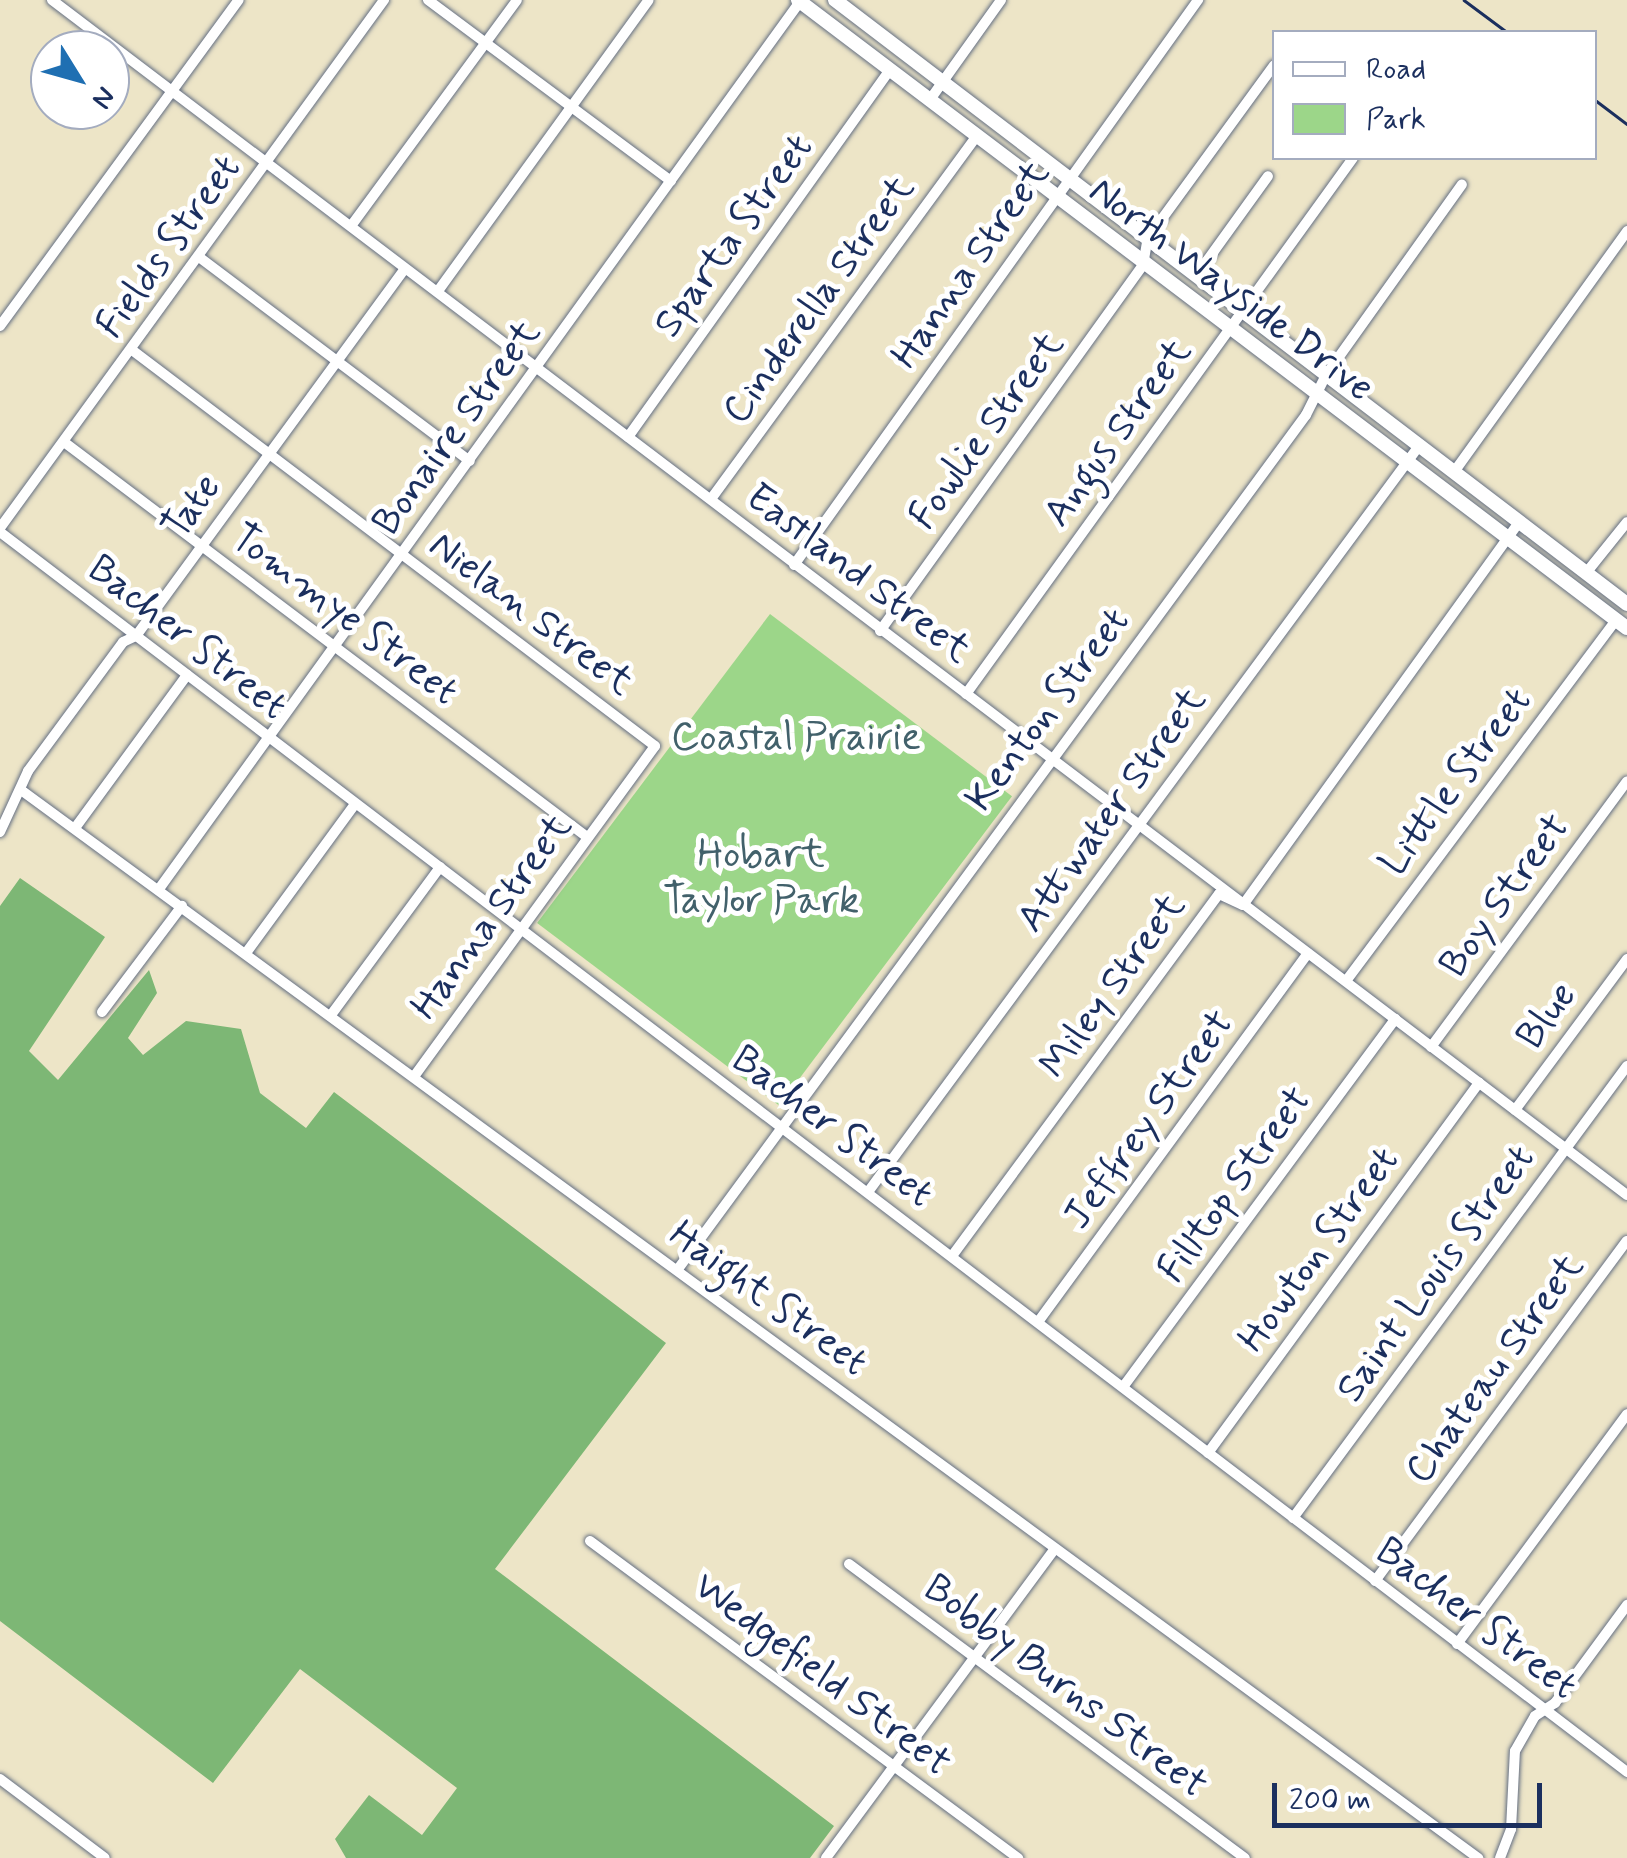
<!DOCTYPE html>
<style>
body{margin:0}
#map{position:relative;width:1627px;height:1858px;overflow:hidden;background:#ede5c7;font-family:Mynerve,sans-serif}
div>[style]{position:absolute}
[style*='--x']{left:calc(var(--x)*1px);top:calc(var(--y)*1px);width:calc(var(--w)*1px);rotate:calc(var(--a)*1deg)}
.green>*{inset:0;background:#9cd689;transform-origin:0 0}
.forest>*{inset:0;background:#7db775}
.roads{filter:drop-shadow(0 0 2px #646f83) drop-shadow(0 0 2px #646f83)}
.minor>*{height:10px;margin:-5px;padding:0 5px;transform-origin:5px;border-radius:5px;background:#fff}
.major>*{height:14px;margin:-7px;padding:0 7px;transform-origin:7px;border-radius:7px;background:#fff}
.rail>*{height:2.5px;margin:-1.25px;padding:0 1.25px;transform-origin:1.25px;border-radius:1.25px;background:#1b2f5e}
span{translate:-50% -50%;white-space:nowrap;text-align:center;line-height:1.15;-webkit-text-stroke:10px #fff;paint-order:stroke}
.street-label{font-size:40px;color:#1b2f5e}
.park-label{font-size:40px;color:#42616b}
.legend{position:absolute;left:1272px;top:30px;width:325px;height:130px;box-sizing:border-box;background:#fff;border:2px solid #a4acbf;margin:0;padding:12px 18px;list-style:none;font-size:30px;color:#1b2f5e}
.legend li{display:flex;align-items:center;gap:20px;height:50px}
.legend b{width:50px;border:2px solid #a4acbf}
.north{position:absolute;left:30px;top:30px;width:100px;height:100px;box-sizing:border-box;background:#fff;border:2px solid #a4acbf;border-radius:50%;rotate:127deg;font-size:28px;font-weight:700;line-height:40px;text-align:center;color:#1b2f5e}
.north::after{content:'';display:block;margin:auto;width:35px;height:45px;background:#1f6fb2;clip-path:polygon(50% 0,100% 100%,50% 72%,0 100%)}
.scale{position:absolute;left:1272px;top:1783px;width:270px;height:45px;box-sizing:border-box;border:5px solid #1b2f5e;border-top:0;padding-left:12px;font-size:30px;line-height:35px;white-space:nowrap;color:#1b2f5e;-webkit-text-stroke:8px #fff;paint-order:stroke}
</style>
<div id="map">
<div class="green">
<i style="left:770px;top:614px;width:303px;height:387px;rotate:37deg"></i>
</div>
<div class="forest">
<i style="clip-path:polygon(20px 878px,105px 937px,29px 1051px,58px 1080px,149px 970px,157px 993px,128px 1038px,143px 1055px,186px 1021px,241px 1029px,260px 1093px,306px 1128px,334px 1092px,666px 1343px,495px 1569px,834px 1826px,810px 1858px,346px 1858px,335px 1839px,369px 1795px,422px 1835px,457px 1788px,300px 1669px,213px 1783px,0 1621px,0 906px)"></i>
</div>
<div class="roads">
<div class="minor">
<i style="--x:52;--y:0;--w:1977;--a:37.19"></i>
<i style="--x:428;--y:0;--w:303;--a:36.7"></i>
<i style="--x:929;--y:101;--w:124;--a:-54.5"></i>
<i style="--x:351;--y:226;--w:280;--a:-53.7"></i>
<i style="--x:199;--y:257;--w:339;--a:37"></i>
<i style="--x:1196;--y:276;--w:123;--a:-54.2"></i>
<i style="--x:438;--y:291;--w:359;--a:-54.1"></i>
<i style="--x:0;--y:326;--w:404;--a:-53.8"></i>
<i style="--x:132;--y:350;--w:656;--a:37.13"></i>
<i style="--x:655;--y:746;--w:409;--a:126.1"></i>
<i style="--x:628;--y:437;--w:450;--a:-54.5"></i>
<i style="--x:64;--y:442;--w:655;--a:37.06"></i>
<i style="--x:1454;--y:472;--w:297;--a:-54.3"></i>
<i style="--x:711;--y:499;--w:449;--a:-53.8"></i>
<i style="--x:0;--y:528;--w:653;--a:-53.97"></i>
<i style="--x:0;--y:532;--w:2046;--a:37.31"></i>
<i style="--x:794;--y:565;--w:695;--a:-54.43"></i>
<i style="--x:1586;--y:573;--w:65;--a:-51.2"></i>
<i style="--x:880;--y:631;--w:451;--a:-54.3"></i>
<i style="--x:1143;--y:265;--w:27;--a:-80"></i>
<i style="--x:1148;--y:238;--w:214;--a:-53.9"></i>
<i style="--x:966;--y:694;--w:661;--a:-54.17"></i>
<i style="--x:21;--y:790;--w:1807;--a:36.24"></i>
<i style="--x:75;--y:828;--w:190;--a:-53.8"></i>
<i style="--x:0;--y:832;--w:67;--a:-65.3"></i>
<i style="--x:28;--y:771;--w:160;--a:-53.6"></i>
<i style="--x:123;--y:642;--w:14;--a:-25"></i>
<i style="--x:136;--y:636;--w:455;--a:-53.8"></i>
<i style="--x:159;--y:889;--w:1097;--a:-54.16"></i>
<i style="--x:246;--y:953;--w:185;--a:-53.8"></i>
<i style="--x:1346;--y:981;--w:451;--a:-53.2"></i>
<i style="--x:102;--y:1012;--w:133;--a:-53"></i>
<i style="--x:331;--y:1015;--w:184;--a:-53.6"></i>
<i style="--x:1431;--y:1047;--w:330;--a:-53.6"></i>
<i style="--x:1515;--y:1110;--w:188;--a:-53.4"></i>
<i style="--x:868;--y:1192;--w:927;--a:-53.55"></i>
<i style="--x:952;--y:1256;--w:450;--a:-53.6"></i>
<i style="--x:1219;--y:894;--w:26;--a:25"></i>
<i style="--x:1243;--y:905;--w:472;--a:-54.2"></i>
<i style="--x:678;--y:1269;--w:1060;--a:-53.67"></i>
<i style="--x:1306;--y:415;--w:45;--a:-63.4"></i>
<i style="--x:1326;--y:375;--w:234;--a:-54.5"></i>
<i style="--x:1038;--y:1322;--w:457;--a:-53.8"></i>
<i style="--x:1123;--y:1387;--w:458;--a:-53.5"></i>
<i style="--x:1208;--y:1453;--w:459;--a:-53.8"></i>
<i style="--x:1293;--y:1518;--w:562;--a:-53.54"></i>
<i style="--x:590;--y:1541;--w:533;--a:36.53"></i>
<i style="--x:849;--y:1564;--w:493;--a:36.6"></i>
<i style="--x:1375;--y:1581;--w:423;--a:-53.5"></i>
<i style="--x:1457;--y:1644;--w:286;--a:-53.5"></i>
<i style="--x:0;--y:1779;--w:131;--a:37"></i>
<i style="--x:826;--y:1858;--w:385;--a:-53.5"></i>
<i style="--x:1500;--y:1858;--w:31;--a:-69"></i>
<i style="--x:1511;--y:1829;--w:78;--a:-87.1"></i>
<i style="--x:1515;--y:1751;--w:40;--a:-60.3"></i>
<i style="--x:1535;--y:1716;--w:24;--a:-33"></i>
<i style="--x:1555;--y:1703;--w:122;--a:-53.7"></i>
</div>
<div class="major">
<i style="--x:798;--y:0;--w:1040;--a:37.15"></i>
<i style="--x:835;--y:0;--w:996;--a:37.33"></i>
</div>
</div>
<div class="rail">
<i style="--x:1464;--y:0;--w:54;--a:36.7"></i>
<i style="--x:1594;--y:99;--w:41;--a:37.1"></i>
</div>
<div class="street-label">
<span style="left:734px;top:236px;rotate:-54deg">Sparta Street</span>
<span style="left:169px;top:247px;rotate:-54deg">Fields Street</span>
<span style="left:971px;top:265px;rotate:-55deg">Hanna Street</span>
<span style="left:1231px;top:290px;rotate:37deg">North Wayside Drive</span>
<span style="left:819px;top:300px;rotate:-54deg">Cinderella Street</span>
<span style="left:457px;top:428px;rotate:-54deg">Bonaire Street</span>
<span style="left:987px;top:431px;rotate:-54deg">Fowlie Street</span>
<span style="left:1118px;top:433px;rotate:-54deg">Angus Street</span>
<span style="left:192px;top:507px;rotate:-54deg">Tate</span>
<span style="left:858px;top:574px;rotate:37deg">Eastland Street</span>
<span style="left:531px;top:614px;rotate:37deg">Nielan Street</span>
<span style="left:344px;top:615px;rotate:37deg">Tommye Street</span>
<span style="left:187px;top:638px;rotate:38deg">Bacher Street</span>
<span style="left:1048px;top:710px;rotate:-53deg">Kenton Street</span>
<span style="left:1456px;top:782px;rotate:-53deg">Little Street</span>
<span style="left:1112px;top:810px;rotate:-54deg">Attwater Street</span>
<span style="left:1505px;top:896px;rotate:-54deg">Boy Street</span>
<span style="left:492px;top:917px;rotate:-54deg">Hanna Street</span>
<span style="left:1113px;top:986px;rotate:-54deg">Miley Street</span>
<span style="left:1547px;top:1016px;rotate:-54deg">Blue</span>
<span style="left:1149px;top:1120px;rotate:-54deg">Jeffrey Street</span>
<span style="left:832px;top:1127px;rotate:37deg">Bacher Street</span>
<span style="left:1235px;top:1185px;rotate:-54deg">Filltop Street</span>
<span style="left:1319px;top:1250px;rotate:-54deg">Howton Street</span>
<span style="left:1436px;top:1274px;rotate:-54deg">Saint Louis Street</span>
<span style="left:768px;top:1299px;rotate:36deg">Haight Street</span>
<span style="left:1495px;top:1369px;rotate:-54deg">Chateau Street</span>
<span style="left:1476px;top:1619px;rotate:37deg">Bacher Street</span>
<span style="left:822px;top:1675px;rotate:37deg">Wedgefield Street</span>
<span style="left:1065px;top:1687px;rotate:37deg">Bobby Burns Street</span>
</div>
<div class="park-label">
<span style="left:796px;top:738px">Coastal Prairie</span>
<span style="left:761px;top:878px">Hobart<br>Taylor Park</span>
</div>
<ul class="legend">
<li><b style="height:12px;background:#fff"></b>Road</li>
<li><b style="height:28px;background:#9cd689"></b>Park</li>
</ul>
<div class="north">N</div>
<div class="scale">200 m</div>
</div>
